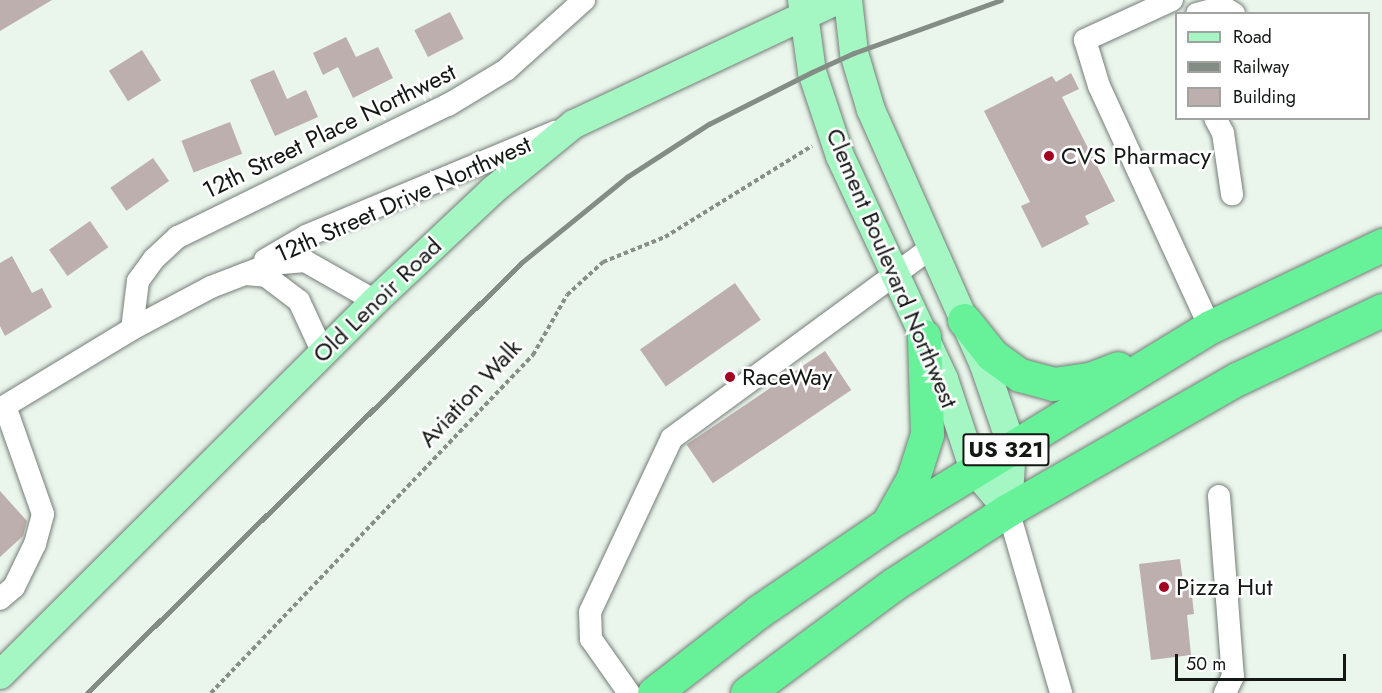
<!DOCTYPE html>
<style>
body{margin:0}
#map{position:relative;width:1382px;height:693px;overflow:hidden;background:#eaf5ec;font-family:Jost,sans-serif}
div>[style]{position:absolute}
[style*='--x']{left:calc(var(--x)*1px);top:calc(var(--y)*1px);width:calc(var(--w)*1px);rotate:calc(var(--a)*1deg)}
.building>*{inset:0;background:#bdafae;transform-origin:0 0}
.path>*{height:4px;margin-top:-2px;transform-origin:0;background:repeating-linear-gradient(90deg,#888f89 0 4.5px,transparent 0 7.5px)}
.roads{filter:drop-shadow(0 0 2px #747e77) drop-shadow(0 0 2px #747e77)}
.minor>*{height:22px;margin:-11px;padding:0 11px;transform-origin:11px;border-radius:11px;background:#fff}
.major>*{height:28px;margin:-14px;padding:0 14px;transform-origin:14px;border-radius:14px;background:#a4f7c2}
.highway>*{height:33px;margin:-16.5px;padding:0 16.5px;transform-origin:16.5px;border-radius:16.5px;background:#67f199}
.rail>*{height:4.5px;margin:-2.25px;padding:0 2.25px;transform-origin:2.25px;border-radius:2.25px;background:#848c86}
.dots>*{width:16px;height:16px;translate:-50% -50%;box-sizing:border-box;border:3px solid #fff;border-radius:50%}
span{translate:-50% -50%;white-space:nowrap;text-align:center;line-height:1.15;-webkit-text-stroke:5px #fff;paint-order:stroke}
.shield-label span{padding:2px 4px;background:#fff;border:2px solid;border-radius:4px;-webkit-text-stroke-width:0}
.shield-label{font-size:22px;color:#141815;font-weight:700}
.street-label{font-size:24px;color:#141815}
.poi-label{font-size:24px;color:#141815}
.left{translate:0 -50%;text-align:left}
.legend{position:absolute;left:1175px;top:12px;width:195px;height:108px;box-sizing:border-box;background:#fff;border:2px solid #a1a3a1;margin:0;padding:8px 10px;list-style:none;font-size:18px;color:#141815}
.legend li{display:flex;align-items:center;gap:12px;height:30px}
.legend b{width:30px;border:2px solid #a1a3a1}
.scale{position:absolute;left:1175px;top:654px;width:171px;height:27px;box-sizing:border-box;border:3px solid #141815;border-top:0;padding-left:8px;font-size:18px;line-height:21px;white-space:nowrap;color:#141815;-webkit-text-stroke:4px #fff;paint-order:stroke}
</style>
<div id="map">
<div class="building">
<i style="clip-path:polygon(0 0,52px 0,0 31px)"></i>
<i style="left:450px;top:12px;width:30px;height:40px;rotate:63deg"></i>
<i style="clip-path:polygon(346px 37px,356px 57px,378px 47px,393px 78px,353px 98px,338px 67px,323px 75px,313px 53px)"></i>
<i style="left:142px;top:50px;width:36px;height:39px;rotate:58deg"></i>
<i style="clip-path:polygon(274px 70px,287px 99px,306px 90px,318px 117px,275px 136px,250px 80px)"></i>
<i style="clip-path:polygon(1071px 73px,1079px 89px,1062px 97px,1115px 201px,1085px 216px,1089px 224px,1042px 248px,1021px 206px,1030px 202px,984px 111px,1052px 76px,1056px 82px)"></i>
<i style="left:230px;top:122px;width:34px;height:52px;rotate:69deg"></i>
<i style="left:153px;top:158px;width:28px;height:52px;rotate:55deg"></i>
<i style="left:90px;top:221px;width:32px;height:50px;rotate:55deg"></i>
<i style="clip-path:polygon(12px 256px,32px 293px,42px 288px,52px 307px,5px 336px,0 326px,0 263px)"></i>
<i style="left:735px;top:283px;width:45px;height:116px;rotate:55deg"></i>
<i style="left:825px;top:351px;width:47px;height:167px;rotate:56deg"></i>
<i style="clip-path:polygon(0 491px,27px 521px,23px 536px,0 557px)"></i>
<i style="clip-path:polygon(1180px 559px,1184px 588px,1191px 587px,1194px 614px,1187px 615px,1191px 655px,1151px 660px,1139px 564px)"></i>
</div>
<div class="path">
<i style="--x:211;--y:693;--w:467;--a:-46.4"></i>
<i style="--x:533;--y:355;--w:69;--a:-60.5"></i>
<i style="--x:567;--y:295;--w:49;--a:-42.5"></i>
<i style="--x:603;--y:262;--w:67;--a:-22"></i>
<i style="--x:665;--y:237;--w:173;--a:-31.8"></i>
</div>
<div class="roads">
<div class="minor">
<i style="--x:1172;--y:0;--w:96;--a:155.3"></i>
<i style="--x:1085;--y:40;--w:48;--a:73.1"></i>
<i style="--x:1099;--y:86;--w:265;--a:65.3"></i>
<i style="--x:1197;--y:14;--w:27;--a:-15"></i>
<i style="--x:1223;--y:7;--w:13;--a:32"></i>
<i style="--x:1215;--y:118;--w:17;--a:62"></i>
<i style="--x:1223;--y:133;--w:62;--a:81.6"></i>
<i style="--x:265;--y:260;--w:48;--a:-30.3"></i>
<i style="--x:306;--y:236;--w:270;--a:-22.7"></i>
<i style="--x:245;--y:274;--w:21;--a:5"></i>
<i style="--x:266;--y:276;--w:41;--a:37.1"></i>
<i style="--x:299;--y:301;--w:57;--a:65.2"></i>
<i style="--x:132;--y:329;--w:48;--a:-82.9"></i>
<i style="--x:138;--y:281;--w:27;--a:-54"></i>
<i style="--x:154;--y:259;--w:33;--a:-43"></i>
<i style="--x:178;--y:237;--w:301;--a:-26.1"></i>
<i style="--x:448;--y:105;--w:68;--a:-31.1"></i>
<i style="--x:506;--y:70;--w:105;--a:-41.9"></i>
<i style="--x:0;--y:409;--w:154;--a:-31.2"></i>
<i style="--x:132;--y:329;--w:89;--a:-28"></i>
<i style="--x:211;--y:287;--w:64;--a:-21"></i>
<i style="--x:271;--y:264;--w:34;--a:-5"></i>
<i style="--x:305;--y:261;--w:81;--a:29.7"></i>
<i style="--x:1219;--y:496;--w:181;--a:85.6"></i>
<i style="--x:1233;--y:676;--w:19;--a:115"></i>
<i style="--x:1008;--y:510;--w:191;--a:73.8"></i>
<i style="--x:0;--y:599;--w:18;--a:-41"></i>
<i style="--x:14;--y:587;--w:48;--a:-64"></i>
<i style="--x:35;--y:544;--w:31;--a:-75"></i>
<i style="--x:43;--y:514;--w:114;--a:-109.4"></i>
<i style="--x:629;--y:693;--w:66;--a:-125.1"></i>
<i style="--x:591;--y:639;--w:27;--a:-92"></i>
<i style="--x:590;--y:612;--w:192;--a:-64.8"></i>
<i style="--x:672;--y:438;--w:323;--a:-36.3"></i>
</div>
<div class="major">
<i style="--x:802;--y:0;--w:73;--a:82.1"></i>
<i style="--x:812;--y:72;--w:89;--a:71.6"></i>
<i style="--x:840;--y:156;--w:246;--a:65"></i>
<i style="--x:944;--y:379;--w:96;--a:71.8"></i>
<i style="--x:974;--y:470;--w:52;--a:49.6"></i>
<i style="--x:848;--y:0;--w:53;--a:83.5"></i>
<i style="--x:854;--y:53;--w:59;--a:73.4"></i>
<i style="--x:871;--y:110;--w:279;--a:66.1"></i>
<i style="--x:984;--y:365;--w:87;--a:71.1"></i>
<i style="--x:1012;--y:447;--w:63;--a:93.6"></i>
<i style="--x:0;--y:675;--w:530;--a:-44.92"></i>
<i style="--x:375;--y:301;--w:162;--a:-43.2"></i>
<i style="--x:493;--y:190;--w:104;--a:-39.2"></i>
<i style="--x:574;--y:124;--w:292;--a:-25.2"></i>
</div>
<div class="highway">
<i style="--x:964;--y:320;--w:45;--a:51.3"></i>
<i style="--x:992;--y:355;--w:34;--a:36"></i>
<i style="--x:1020;--y:375;--w:34;--a:15"></i>
<i style="--x:1053;--y:384;--w:37;--a:-8"></i>
<i style="--x:1090;--y:379;--w:30;--a:-21"></i>
<i style="--x:889;--y:521;--w:49;--a:-60.8"></i>
<i style="--x:913;--y:478;--w:46;--a:-72.3"></i>
<i style="--x:927;--y:434;--w:98;--a:-91.8"></i>
<i style="--x:654;--y:693;--w:132;--a:-37.9"></i>
<i style="--x:758;--y:612;--w:156;--a:-34.3"></i>
<i style="--x:887;--y:524;--w:378;--a:-31.4"></i>
<i style="--x:1210;--y:327;--w:191;--a:-25.5"></i>
<i style="--x:747;--y:693;--w:183;--a:-36.6"></i>
<i style="--x:894;--y:584;--w:136;--a:-33"></i>
<i style="--x:1008;--y:510;--w:264;--a:-29.8"></i>
<i style="--x:1237;--y:379;--w:161;--a:-25.4"></i>
</div>
</div>
<div class="rail">
<i style="--x:87;--y:693;--w:611;--a:-44.73"></i>
<i style="--x:521;--y:263;--w:136;--a:-39.1"></i>
<i style="--x:627;--y:177;--w:98;--a:-32.9"></i>
<i style="--x:709;--y:124;--w:115;--a:-26.8"></i>
<i style="--x:812;--y:72;--w:46;--a:-24.3"></i>
<i style="--x:854;--y:53;--w:156;--a:-19.8"></i>
</div>
<div class="dots">
<i style="left:1049px;top:156px;background:#a20321"></i>
<i style="left:730px;top:377px;background:#a20321"></i>
<i style="left:1164px;top:587px;background:#a20321"></i>
</div>
<div class="shield-label">
<span style="left:1006px;top:450px">US 321</span>
</div>
<div class="street-label">
<span style="left:329px;top:131px;rotate:-26deg">12th Street Place Northwest</span>
<span style="left:403px;top:199px;rotate:-24deg">12th Street Drive Northwest</span>
<span style="left:892px;top:268px;rotate:67deg">Clement Boulevard Northwest</span>
<span style="left:377px;top:300px;rotate:-44deg">Old Lenoir Road</span>
<span style="left:470px;top:393px;rotate:-47deg">Aviation Walk</span>
</div>
<div class="poi-label">
<span class="left" style="left:1061px;top:156px">CVS Pharmacy</span>
<span class="left" style="left:742px;top:377px">RaceWay</span>
<span class="left" style="left:1176px;top:587px">Pizza Hut</span>
</div>
<ul class="legend">
<li><b style="height:8px;background:#a4f7c2"></b>Road</li>
<li><b style="height:8px;background:#848c86"></b>Railway</li>
<li><b style="height:16px;background:#bdafae"></b>Building</li>
</ul>
<div class="scale">50 m</div>
</div>
